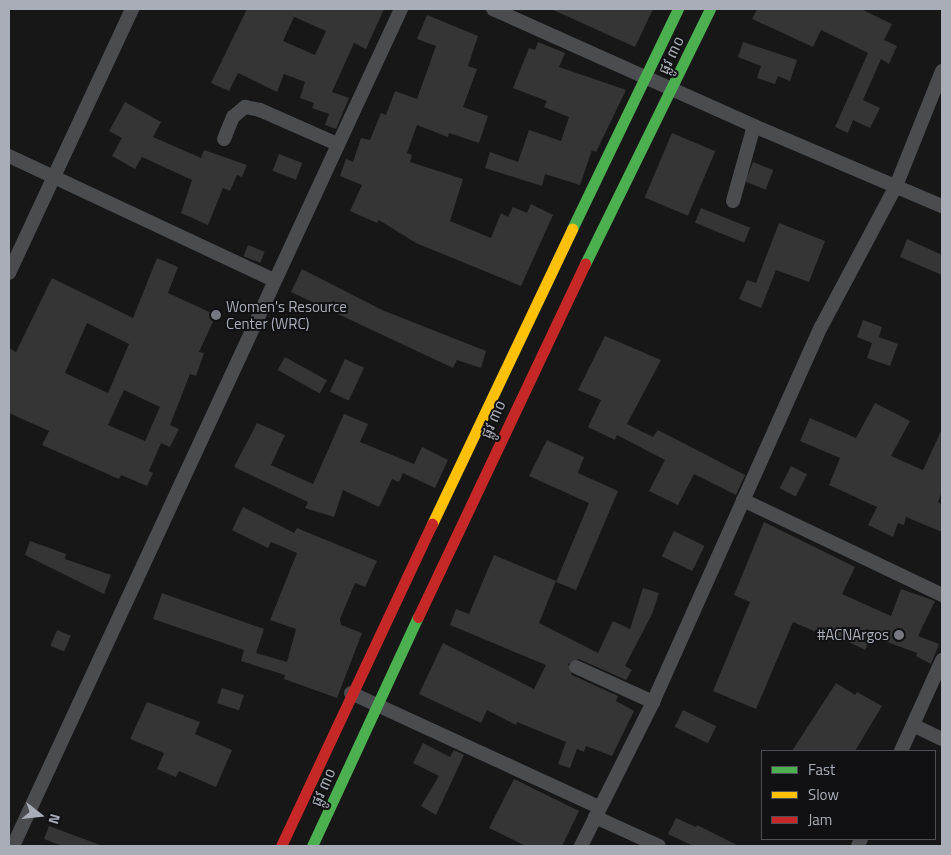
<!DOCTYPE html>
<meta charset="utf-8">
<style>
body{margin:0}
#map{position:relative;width:951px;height:855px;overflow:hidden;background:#171717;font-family:"Titillium Web","Noto Sans Khmer",sans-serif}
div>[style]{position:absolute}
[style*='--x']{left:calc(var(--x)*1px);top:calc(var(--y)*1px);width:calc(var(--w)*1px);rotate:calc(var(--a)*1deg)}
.building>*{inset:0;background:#353536;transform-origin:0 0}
.street>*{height:14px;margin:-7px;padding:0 7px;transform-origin:7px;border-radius:7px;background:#4b4c50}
.fast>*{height:11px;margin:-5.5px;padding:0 5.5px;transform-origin:5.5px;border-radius:5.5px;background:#4caf50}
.slow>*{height:11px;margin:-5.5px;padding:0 5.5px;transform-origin:5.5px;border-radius:5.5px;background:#ffc107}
.jam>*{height:11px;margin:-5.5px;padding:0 5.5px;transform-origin:5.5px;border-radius:5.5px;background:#c62828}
.dots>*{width:14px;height:14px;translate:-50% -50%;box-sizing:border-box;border:2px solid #111113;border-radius:50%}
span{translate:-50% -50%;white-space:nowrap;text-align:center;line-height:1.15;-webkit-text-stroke:4px #111113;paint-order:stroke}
.street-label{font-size:15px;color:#a8adb8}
.poi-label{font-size:15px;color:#a8adb8}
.left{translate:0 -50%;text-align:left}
.right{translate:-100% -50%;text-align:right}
.frame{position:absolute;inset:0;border:10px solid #a8adb8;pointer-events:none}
.legend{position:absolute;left:761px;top:750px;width:175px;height:90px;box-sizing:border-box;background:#111113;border:1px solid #4d4f55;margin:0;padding:6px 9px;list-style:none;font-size:15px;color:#a8adb8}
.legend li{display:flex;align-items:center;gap:10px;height:25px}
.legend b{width:25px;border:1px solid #4d4f55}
.north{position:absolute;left:15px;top:790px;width:50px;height:50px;-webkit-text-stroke:4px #111113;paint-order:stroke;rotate:106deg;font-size:14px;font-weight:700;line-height:20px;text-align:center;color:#a8adb8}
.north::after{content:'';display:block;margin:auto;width:18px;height:22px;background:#a8adb8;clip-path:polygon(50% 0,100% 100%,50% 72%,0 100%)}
</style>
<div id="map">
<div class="building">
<i style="clip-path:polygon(evenodd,247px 9px,384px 9px,366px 49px,354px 43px,332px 92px,349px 98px,336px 129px,325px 125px,329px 114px,312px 108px,314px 103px,300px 98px,305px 82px,284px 74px,277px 92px,238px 73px,229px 91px,211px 83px,247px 9px,281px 11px,326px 31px,315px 55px,283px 41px,294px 17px,281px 11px)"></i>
<i style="clip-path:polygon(551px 9px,653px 9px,635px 47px)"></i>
<i style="clip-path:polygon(757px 9px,861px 9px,892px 24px,884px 40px,897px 46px,889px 64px,881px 59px,863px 100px,880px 108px,870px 128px,853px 120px,848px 133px,835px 127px,868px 53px,821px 30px,813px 47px,752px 19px)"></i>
<i style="clip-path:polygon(427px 15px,478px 36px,468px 66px,477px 69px,463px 107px,488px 116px,479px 143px,449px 133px,448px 137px,417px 125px,407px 153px,412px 155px,410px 162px,463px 179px,450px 221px,491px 238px,501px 213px,508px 217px,513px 207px,527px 213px,531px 204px,553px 215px,521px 286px,416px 243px,379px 220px,377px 223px,350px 211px,362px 185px,340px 176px,346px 159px,353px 162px,361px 138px,370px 140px,381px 113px,386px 115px,395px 91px,417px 99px,436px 46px,417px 39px)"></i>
<i style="clip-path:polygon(538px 42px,565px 53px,559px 67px,626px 90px,596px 152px,592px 150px,580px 185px,545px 174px,542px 186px,485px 168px,490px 152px,518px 162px,529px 130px,561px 141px,569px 117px,544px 107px,547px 101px,513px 88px,529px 48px,535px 50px)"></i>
<i style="clip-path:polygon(743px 42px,797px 60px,790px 81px,778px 76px,775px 84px,757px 78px,761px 66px,738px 57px)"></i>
<i style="clip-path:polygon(125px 102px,161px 122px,153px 137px,201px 158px,204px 150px,247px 165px,242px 177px,237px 175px,230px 191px,223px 188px,208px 225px,181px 213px,192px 180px,142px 157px,135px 169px,112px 156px,122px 138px,109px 131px)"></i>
<i style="left:672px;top:133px;width:47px;height:70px;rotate:23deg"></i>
<i style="left:279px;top:154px;width:25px;height:18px;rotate:21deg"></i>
<i style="left:753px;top:162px;width:22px;height:21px;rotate:22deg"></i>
<i style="left:701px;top:208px;width:53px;height:16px;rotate:22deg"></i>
<i style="clip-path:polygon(779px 223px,825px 241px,809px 282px,776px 270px,761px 308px,739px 299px,747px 280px,756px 283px)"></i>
<i style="clip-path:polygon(907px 239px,942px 255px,942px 275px,900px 257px)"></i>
<i style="left:248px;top:245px;width:18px;height:12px;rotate:22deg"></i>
<i style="clip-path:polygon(evenodd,157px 258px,178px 267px,168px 293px,216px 315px,199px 352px,204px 353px,196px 376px,190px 374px,170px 425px,179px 429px,170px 447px,161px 443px,149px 471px,153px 473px,147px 486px,121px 475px,119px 479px,42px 445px,49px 431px,9px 413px,9px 348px,16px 352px,52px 278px,133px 318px,157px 258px,87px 323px,129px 344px,108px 393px,65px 373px,87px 323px,157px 258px,124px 390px,160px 407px,145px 441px,108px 425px,124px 390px)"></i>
<i style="clip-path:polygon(302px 269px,382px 310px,486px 351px,481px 368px,457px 360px,453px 368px,291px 292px)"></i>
<i style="clip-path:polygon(863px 320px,882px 327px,879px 337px,898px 344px,890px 366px,867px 358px,872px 343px,857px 337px)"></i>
<i style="clip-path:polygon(605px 336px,661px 360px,627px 424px,653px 437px,658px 430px,745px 475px,736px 495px,694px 474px,678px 505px,649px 491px,665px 460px,617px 435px,615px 440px,588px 427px,601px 400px,578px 390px)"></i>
<i style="left:285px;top:357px;width:48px;height:15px;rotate:29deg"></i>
<i style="left:345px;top:359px;width:21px;height:36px;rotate:25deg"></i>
<i style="clip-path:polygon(875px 403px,910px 421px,891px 456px,923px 470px,942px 429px,942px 492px,938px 502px,942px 505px,942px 532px,906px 517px,904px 525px,898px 523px,893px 537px,868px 525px,877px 507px,829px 485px,840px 458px,800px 441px,810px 418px,856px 438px)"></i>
<i style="clip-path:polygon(344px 414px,368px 424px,360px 442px,414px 464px,422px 447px,448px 460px,435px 488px,403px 473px,399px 482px,392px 479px,379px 507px,343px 490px,334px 517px,305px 508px,308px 502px,234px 467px,257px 423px,285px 435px,271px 465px,313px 484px)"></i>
<i style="clip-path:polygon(547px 440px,584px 457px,578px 473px,618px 491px,576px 590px,556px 582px,589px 503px,529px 476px)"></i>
<i style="left:791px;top:466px;width:18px;height:25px;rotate:27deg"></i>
<i style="clip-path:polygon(243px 507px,294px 533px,297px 528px,377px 561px,365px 587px,355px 583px,340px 619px,341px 625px,362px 633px,337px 698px,284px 679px,285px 675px,241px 661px,244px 650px,153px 619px,162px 593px,264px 629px,256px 653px,287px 662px,296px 629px,270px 620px,297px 553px,271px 542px,268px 548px,232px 530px)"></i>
<i style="clip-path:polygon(764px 522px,855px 567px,842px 594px,891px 616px,901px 589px,935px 601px,918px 636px,939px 644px,931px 664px,916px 656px,917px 653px,871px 636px,865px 650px,825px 630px,823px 635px,793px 622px,756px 709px,713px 691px,750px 602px,734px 595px)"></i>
<i style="left:674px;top:531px;width:34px;height:28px;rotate:26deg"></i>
<i style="clip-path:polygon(30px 541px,66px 554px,65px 559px,111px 575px,104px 594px,25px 555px)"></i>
<i style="clip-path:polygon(494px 555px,556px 581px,539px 623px,598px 653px,613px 621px,630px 629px,643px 588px,659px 593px,652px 614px,625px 666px,632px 670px,626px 680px,579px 659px,568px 664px,572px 675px,618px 696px,616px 701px,634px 711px,612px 756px,586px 746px,584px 752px,577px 749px,570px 768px,558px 764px,566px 742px,517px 722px,516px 725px,487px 710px,481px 723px,419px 694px,443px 643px,534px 689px,546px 665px,450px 625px,456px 609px,469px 614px)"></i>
<i style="left:57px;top:630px;width:15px;height:17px;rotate:23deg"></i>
<i style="clip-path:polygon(836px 683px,855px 695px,857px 692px,882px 706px,855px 751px,792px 751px)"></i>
<i style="left:222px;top:688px;width:23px;height:16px;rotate:18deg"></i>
<i style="clip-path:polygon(147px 702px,200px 722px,195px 734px,232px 750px,216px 787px,179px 771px,176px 777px,157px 769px,164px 753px,130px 739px)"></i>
<i style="left:683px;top:710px;width:37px;height:19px;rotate:26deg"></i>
<i style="clip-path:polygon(423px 743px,450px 757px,454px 750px,464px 755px,436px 815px,421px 806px,439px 776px,413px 763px)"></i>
<i style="clip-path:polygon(514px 779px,579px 811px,562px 846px,526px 846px,489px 828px)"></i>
<i style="clip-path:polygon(676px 818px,696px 827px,697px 825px,739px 846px,693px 846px,668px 834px)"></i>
<i style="clip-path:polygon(49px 826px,100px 845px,100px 846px,62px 846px,44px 839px)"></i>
</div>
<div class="street">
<i style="--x:493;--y:9;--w:286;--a:24.1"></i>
<i style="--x:754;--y:126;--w:204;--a:23.1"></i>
<i style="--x:224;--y:139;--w:24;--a:-68"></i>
<i style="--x:233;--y:117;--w:16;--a:-40"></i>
<i style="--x:245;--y:107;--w:15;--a:11"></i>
<i style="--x:260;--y:110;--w:84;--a:23.8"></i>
<i style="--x:9;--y:156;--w:293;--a:25.1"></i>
<i style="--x:733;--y:201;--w:78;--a:-74.4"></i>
<i style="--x:9;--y:273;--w:291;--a:-65"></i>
<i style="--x:743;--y:500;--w:221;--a:25.5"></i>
<i style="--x:576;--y:667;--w:85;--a:24.4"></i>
<i style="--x:351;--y:693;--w:273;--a:24.7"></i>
<i style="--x:913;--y:725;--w:32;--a:26"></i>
<i style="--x:901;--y:751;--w:100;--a:-65.7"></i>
<i style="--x:595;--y:817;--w:70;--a:24.4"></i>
<i style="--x:13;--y:846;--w:923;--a:-65.13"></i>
<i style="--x:581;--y:846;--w:161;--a:-63.4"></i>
<i style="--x:653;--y:702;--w:411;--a:-65.9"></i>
<i style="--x:821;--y:327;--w:160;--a:-62"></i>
<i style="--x:896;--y:186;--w:124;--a:-68.2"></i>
<i style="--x:858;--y:846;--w:8;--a:-67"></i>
</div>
<div class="fast">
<i style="--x:572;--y:229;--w:244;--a:-64.3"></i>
<i style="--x:585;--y:264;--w:284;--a:-63.9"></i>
<i style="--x:312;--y:846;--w:252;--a:-65.2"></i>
</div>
<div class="slow">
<i style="--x:432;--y:524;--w:327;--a:-64.6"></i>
</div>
<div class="jam">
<i style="--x:418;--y:617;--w:391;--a:-64.7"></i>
<i style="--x:281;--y:846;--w:356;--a:-64.9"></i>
</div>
<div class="dots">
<i style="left:216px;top:315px;background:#757880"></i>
<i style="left:899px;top:635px;background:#757880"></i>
</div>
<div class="street-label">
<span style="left:671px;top:55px;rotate:-64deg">ផ្លូវ ៣០</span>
<span style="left:493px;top:419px;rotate:-65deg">ផ្លូវ ៣០</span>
<span style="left:323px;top:787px;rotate:-66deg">ផ្លូវ ៣០</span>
</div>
<div class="poi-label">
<span class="left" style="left:226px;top:315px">Women's Resource<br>Center (WRC)</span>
<span class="right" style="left:889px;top:635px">#ACNArgos</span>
</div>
<div class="frame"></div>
<ul class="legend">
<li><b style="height:6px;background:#4caf50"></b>Fast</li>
<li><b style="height:6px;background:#ffc107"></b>Slow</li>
<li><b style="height:6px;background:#c62828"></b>Jam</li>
</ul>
<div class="north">N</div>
</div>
